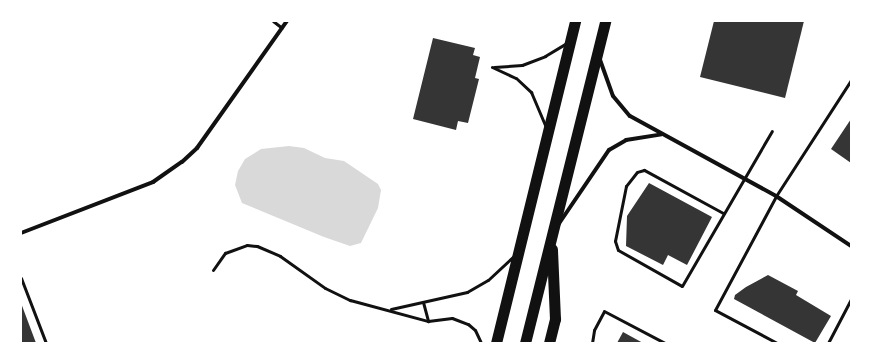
<!DOCTYPE html>
<style>
body{margin:0}
#map{position:relative;width:872px;height:364px;overflow:hidden;background:#fff;font-family:"Exo 2",sans-serif}
div>[style]{position:absolute}
[style*='--x']{left:calc(var(--x)*1px);top:calc(var(--y)*1px);width:calc(var(--w)*1px);rotate:calc(var(--a)*1deg)}
.water>*{inset:0;background:#d9d9d9}
.building>*{inset:0;background:#353535}
.service>*{height:3px;margin:-1.5px;padding:0 1.5px;transform-origin:1.5px;border-radius:1.5px;background:#111}
.minor>*{height:4px;margin:-2px;padding:0 2px;transform-origin:2px;border-radius:2px;background:#111}
.trunk>*{height:11px;margin:-5.5px;padding:0 5.5px;transform-origin:5.5px;border-radius:5.5px;background:#111}
span{translate:-50% -50%;white-space:nowrap;text-align:center;line-height:1.15;-webkit-text-stroke:4px #fff;paint-order:stroke}
.frame{position:absolute;inset:0;border:22px solid #fff;pointer-events:none}
</style>
<div id="map">
<div class="water">
<i style="clip-path:polygon(289px 146px,304px 148px,325px 158px,344px 161px,378px 184px,381px 190px,378px 208px,361px 243px,350px 246px,324px 237px,242px 203px,235px 185px,238px 171px,245px 159px,261px 149px)"></i>
</div>
<div class="building">
<i style="clip-path:polygon(714px 21px,804px 21px,785px 98px,700px 77px)"></i>
<i style="clip-path:polygon(433px 38px,475px 48px,473px 55px,480px 57px,475px 78px,479px 79px,468px 123px,458px 121px,456px 130px,413px 119px)"></i>
<i style="clip-path:polygon(851px 119px,851px 163px,831px 149px)"></i>
<i style="clip-path:polygon(649px 183px,712px 217px,687px 265px,668px 255px,663px 265px,626px 246px,627px 216px)"></i>
<i style="clip-path:polygon(768px 275px,798px 291px,796px 295px,831px 316px,815px 343px,734px 299px,735px 295px,746px 287px)"></i>
<i style="clip-path:polygon(21px 303px,36px 343px,21px 343px)"></i>
<i style="clip-path:polygon(623px 332px,643px 343px,617px 343px)"></i>
</div>
<div class="service">
<i style="--x:273;--y:21;--w:11;--a:38"></i>
<i style="--x:492;--y:67;--w:26;--a:25"></i>
<i style="--x:516;--y:78;--w:21;--a:43"></i>
<i style="--x:531;--y:92;--w:38;--a:67"></i>
<i style="--x:494;--y:67;--w:28;--a:-4"></i>
<i style="--x:522;--y:65;--w:25;--a:-21"></i>
<i style="--x:545;--y:56;--w:26;--a:-31"></i>
<i style="--x:723;--y:213;--w:90;--a:-151.4"></i>
<i style="--x:644;--y:170;--w:7;--a:164"></i>
<i style="--x:637;--y:172;--w:18;--a:128"></i>
<i style="--x:626;--y:186;--w:56;--a:101.3"></i>
<i style="--x:615;--y:241;--w:9;--a:72"></i>
<i style="--x:618;--y:250;--w:73;--a:29.4"></i>
<i style="--x:682;--y:286;--w:179;--a:-59.9"></i>
<i style="--x:213;--y:270;--w:21;--a:-55"></i>
<i style="--x:225;--y:253;--w:23;--a:-20"></i>
<i style="--x:247;--y:245;--w:10;--a:6"></i>
<i style="--x:257;--y:246;--w:25;--a:23"></i>
<i style="--x:280;--y:256;--w:55;--a:35.4"></i>
<i style="--x:325;--y:288;--w:28;--a:26"></i>
<i style="--x:350;--y:300;--w:81;--a:15.1"></i>
<i style="--x:428;--y:321;--w:24;--a:-7"></i>
<i style="--x:452;--y:318;--w:17;--a:21"></i>
<i style="--x:468;--y:324;--w:9;--a:41"></i>
<i style="--x:475;--y:330;--w:14;--a:65"></i>
<i style="--x:21;--y:278;--w:70;--a:69"></i>
<i style="--x:423;--y:302;--w:20;--a:75"></i>
<i style="--x:391;--y:309;--w:78;--a:-12.6"></i>
<i style="--x:467;--y:292;--w:24;--a:-30"></i>
<i style="--x:488;--y:280;--w:34;--a:-43"></i>
<i style="--x:592;--y:343;--w:13;--a:-81"></i>
<i style="--x:594;--y:330;--w:21;--a:-62"></i>
<i style="--x:604;--y:311;--w:69;--a:27.7"></i>
<i style="--x:777;--y:343;--w:70;--a:-152"></i>
<i style="--x:715;--y:310;--w:129;--a:-61.8"></i>
<i style="--x:776;--y:196;--w:138;--a:-57.1"></i>
<i style="--x:828;--y:343;--w:50;--a:-62.4"></i>
</div>
<div class="minor">
<i style="--x:599;--y:57;--w:41;--a:70.3"></i>
<i style="--x:613;--y:96;--w:26;--a:50"></i>
<i style="--x:630;--y:116;--w:166;--a:28.7"></i>
<i style="--x:776;--y:196;--w:90;--a:33.7"></i>
<i style="--x:558;--y:225;--w:91;--a:-55.8"></i>
<i style="--x:609;--y:150;--w:20;--a:-30"></i>
<i style="--x:626;--y:140;--w:36;--a:-9"></i>
<i style="--x:21;--y:233;--w:142;--a:-21.1"></i>
<i style="--x:153;--y:182;--w:35;--a:-35"></i>
<i style="--x:182;--y:162;--w:21;--a:-43"></i>
<i style="--x:197;--y:148;--w:156;--a:-54.7"></i>
</div>
<div class="trunk">
<i style="--x:496;--y:343;--w:332;--a:-76.2"></i>
<i style="--x:525;--y:343;--w:332;--a:-76"></i>
<i style="--x:549;--y:343;--w:25;--a:-76"></i>
<i style="--x:555;--y:319;--w:70;--a:-92.5"></i>
</div>
<div class="frame"></div>
</div>
